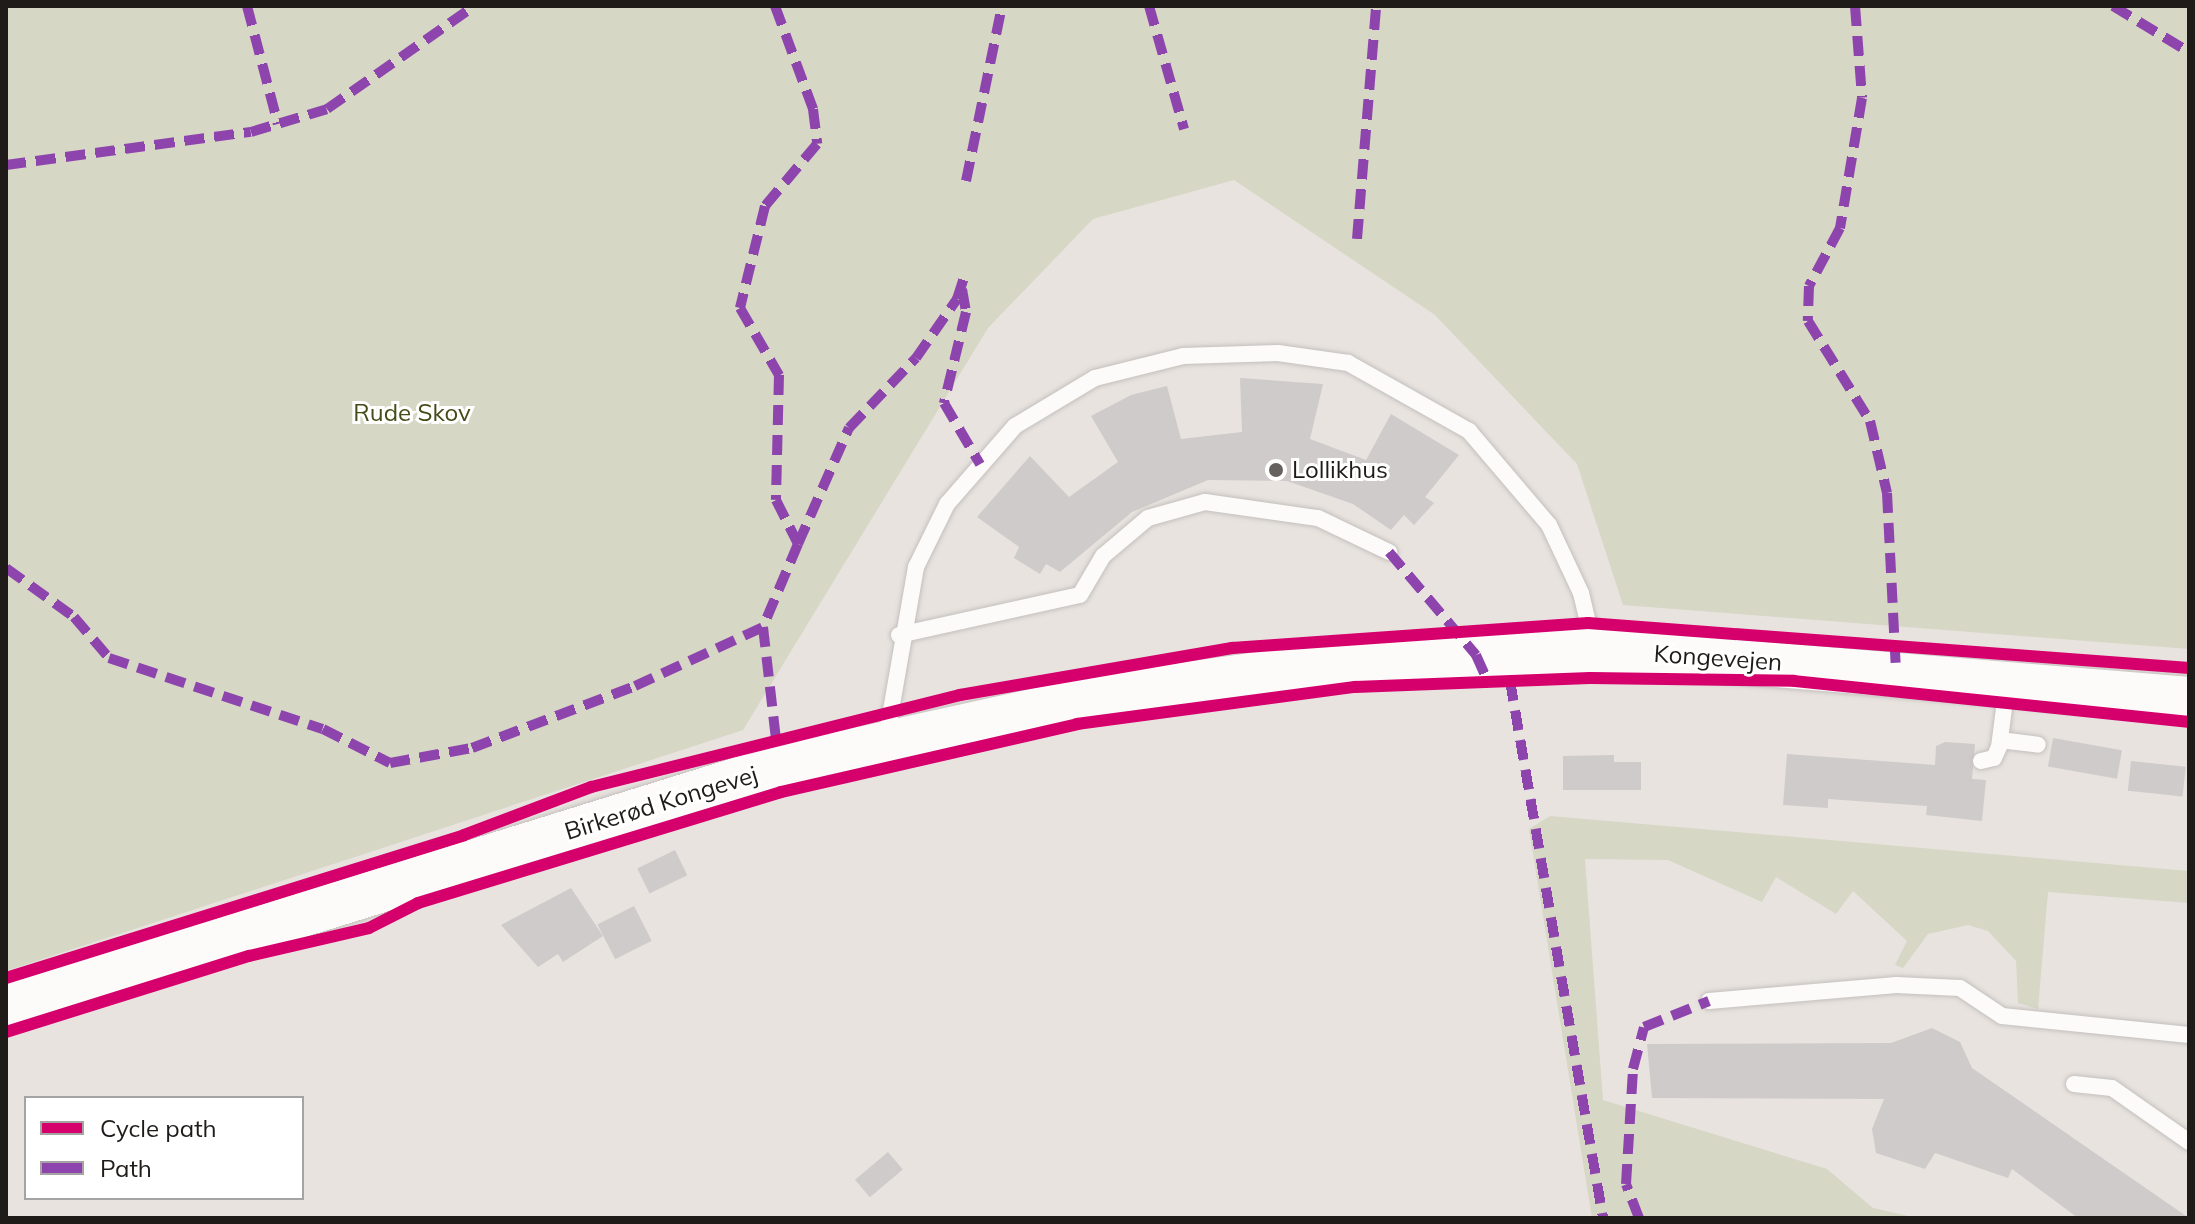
<!DOCTYPE html>
<meta charset="utf-8">
<style>
body{margin:0}
#map{position:relative;width:2195px;height:1224px;overflow:hidden;background:#e8e3df;font-family:Mulish,sans-serif}
div>[style]{position:absolute}
[style*='--x']{left:calc(var(--x)*1px);top:calc(var(--y)*1px);width:calc(var(--w)*1px);rotate:calc(var(--a)*1deg)}
.green>*{inset:0;background:#d6d7c5}
.building>*{inset:0;background:#cfcbca;transform-origin:0 0}
.roads{filter:drop-shadow(0 0 2px #c4c0bd) drop-shadow(0 0 2px #c4c0bd)}
.service>*{height:16px;margin:-8px;padding:0 8px;transform-origin:8px;border-radius:8px;background:#fcfbfa}
.secondary>*{height:44px;margin:-22px;padding:0 22px;transform-origin:22px;border-radius:22px;background:#fcfbfa}
.quiet>*{height:10px;margin-top:-5px;transform-origin:0;background:repeating-linear-gradient(90deg,#8e44ad 0 20px,transparent 0 30px)}
.cycleway>*{height:12px;margin:-6px;padding:0 6px;transform-origin:6px;border-radius:6px;background:#d6006c}
.dots>*{width:22px;height:22px;translate:-50% -50%;box-sizing:border-box;border:4px solid #fff;border-radius:50%}
span{translate:-50% -50%;white-space:nowrap;text-align:center;line-height:1.15;-webkit-text-stroke:6px #fff;paint-order:stroke}
.park-label{font-size:24px;color:#464c17}
.poi-label{font-size:24px;color:#1f1b19}
.left{translate:0 -50%;text-align:left}
.street-label{font-size:24px;color:#1f1b19}
.frame{position:absolute;inset:0;border:8px solid #1f1b19;pointer-events:none}
.legend{position:absolute;left:24px;top:1096px;width:280px;height:104px;box-sizing:border-box;background:#fff;border:2px solid #a5a4a3;margin:0;padding:10px 14px;list-style:none;font-size:24px;color:#1f1b19}
.legend li{display:flex;align-items:center;gap:16px;height:40px}
.legend b{width:40px;border:2px solid #a5a4a3}
</style>
<div id="map">
<div class="green">
<i style="clip-path:polygon(6px 6px,2189px 6px,2189px 649px,1623px 605px,1577px 464px,1435px 315px,1234px 180px,1093px 219px,988px 328px,743px 730px,6px 971px)"></i>
<i style="clip-path:polygon(1550px 816px,2189px 871px,2189px 903px,2048px 892px,2038px 1009px,2018px 1003px,2016px 961px,1988px 931px,1968px 925px,1928px 934px,1903px 968px,1895px 965px,1907px 941px,1853px 891px,1836px 914px,1776px 877px,1762px 902px,1668px 860px,1585px 859px,1603px 1100px,1827px 1169px,1873px 1208px,1917px 1218px,1592px 1218px,1529px 829px)"></i>
</div>
<div class="building">
<i style="clip-path:polygon(1240px 378px,1323px 384px,1310px 439px,1366px 460px,1391px 414px,1459px 455px,1425px 497px,1434px 503px,1414px 525px,1404px 515px,1391px 530px,1353px 504px,1287px 481px,1208px 480px,1132px 512px,1060px 572px,1046px 564px,1040px 574px,1014px 558px,1019px 547px,977px 517px,1030px 456px,1069px 497px,1118px 462px,1091px 416px,1131px 395px,1167px 386px,1181px 439px,1242px 432px)"></i>
<i style="left:2053px;top:738px;width:70px;height:29px;rotate:10deg"></i>
<i style="clip-path:polygon(1945px 742px,1975px 744px,1972px 779px,1986px 780px,1982px 821px,1926px 815px,1927px 806px,1828px 799px,1828px 808px,1783px 805px,1787px 754px,1935px 765px,1936px 746px)"></i>
<i style="clip-path:polygon(1614px 755px,1614px 762px,1641px 762px,1641px 790px,1563px 790px,1563px 756px)"></i>
<i style="left:2131px;top:761px;width:55px;height:30px;rotate:6deg"></i>
<i style="left:675px;top:850px;width:28px;height:42px;rotate:64deg"></i>
<i style="clip-path:polygon(571px 888px,603px 936px,563px 962px,558px 954px,538px 967px,501px 925px)"></i>
<i style="left:634px;top:906px;width:39px;height:41px;rotate:63deg"></i>
<i style="clip-path:polygon(1932px 1028px,1960px 1042px,1972px 1068px,2189px 1218px,2078px 1218px,2012px 1169px,2008px 1178px,1935px 1153px,1925px 1169px,1876px 1153px,1872px 1129px,1884px 1099px,1652px 1098px,1647px 1044px,1891px 1043px)"></i>
<i style="left:888px;top:1152px;width:23px;height:43px;rotate:50deg"></i>
</div>
<div class="roads">
<div class="service">
<i style="--x:899;--y:635;--w:185;--a:-12.5"></i>
<i style="--x:1080;--y:595;--w:45;--a:-59.5"></i>
<i style="--x:1103;--y:556;--w:59;--a:-40.2"></i>
<i style="--x:1148;--y:518;--w:59;--a:-15.7"></i>
<i style="--x:1205;--y:502;--w:114;--a:8.1"></i>
<i style="--x:1318;--y:518;--w:79;--a:25.6"></i>
<i style="--x:886;--y:739;--w:175;--a:-80.1"></i>
<i style="--x:916;--y:567;--w:70;--a:-63.8"></i>
<i style="--x:947;--y:504;--w:103;--a:-48.9"></i>
<i style="--x:1015;--y:426;--w:93;--a:-31"></i>
<i style="--x:1095;--y:378;--w:91;--a:-14"></i>
<i style="--x:1183;--y:356;--w:95;--a:-1.8"></i>
<i style="--x:1278;--y:353;--w:71;--a:8.1"></i>
<i style="--x:1348;--y:363;--w:139;--a:29.3"></i>
<i style="--x:1469;--y:431;--w:123;--a:49.6"></i>
<i style="--x:1549;--y:525;--w:75;--a:64.8"></i>
<i style="--x:1581;--y:593;--w:57;--a:76.7"></i>
<i style="--x:2000;--y:740;--w:38;--a:7"></i>
<i style="--x:1981;--y:761;--w:13;--a:-13"></i>
<i style="--x:1994;--y:758;--w:12;--a:-66"></i>
<i style="--x:1999;--y:747;--w:63;--a:-82.6"></i>
<i style="--x:1709;--y:1001;--w:188;--a:-4.9"></i>
<i style="--x:1896;--y:985;--w:64;--a:2.7"></i>
<i style="--x:1960;--y:988;--w:50;--a:33.7"></i>
<i style="--x:2002;--y:1016;--w:188;--a:5.8"></i>
<i style="--x:2074;--y:1084;--w:38;--a:6"></i>
<i style="--x:2112;--y:1088;--w:94;--a:35"></i>
</div>
<div class="secondary">
<i style="--x:6;--y:1007;--w:808;--a:-17.27"></i>
<i style="--x:778;--y:767;--w:332;--a:-12.4"></i>
<i style="--x:1102;--y:696;--w:195;--a:-8"></i>
<i style="--x:1295;--y:669;--w:301;--a:-3.6"></i>
<i style="--x:1595;--y:650;--w:596;--a:4.72"></i>
</div>
</div>
<div class="quiet">
<i style="--x:247;--y:6;--w:122;--a:75.3"></i>
<i style="--x:775;--y:6;--w:110;--a:69.7"></i>
<i style="--x:813;--y:109;--w:35;--a:83"></i>
<i style="--x:817;--y:144;--w:81;--a:130"></i>
<i style="--x:765;--y:206;--w:105;--a:103.8"></i>
<i style="--x:740;--y:308;--w:78;--a:59.8"></i>
<i style="--x:779;--y:375;--w:125;--a:91.4"></i>
<i style="--x:776;--y:500;--w:49;--a:63.4"></i>
<i style="--x:798;--y:544;--w:90;--a:112.9"></i>
<i style="--x:763;--y:627;--w:113;--a:83.4"></i>
<i style="--x:1149;--y:6;--w:128;--a:74.1"></i>
<i style="--x:1855;--y:6;--w:92;--a:85.6"></i>
<i style="--x:1862;--y:98;--w:132;--a:99.6"></i>
<i style="--x:1840;--y:228;--w:66;--a:118.1"></i>
<i style="--x:1809;--y:286;--w:35;--a:92"></i>
<i style="--x:1808;--y:321;--w:118;--a:58.2"></i>
<i style="--x:1870;--y:421;--w:74;--a:76.7"></i>
<i style="--x:1887;--y:493;--w:179;--a:87.1"></i>
<i style="--x:2113;--y:6;--w:89;--a:31.2"></i>
<i style="--x:6;--y:165;--w:247;--a:-7.7"></i>
<i style="--x:251;--y:132;--w:79;--a:-16.8"></i>
<i style="--x:327;--y:109;--w:179;--a:-35"></i>
<i style="--x:966;--y:181;--w:179;--a:-78.4"></i>
<i style="--x:1357;--y:239;--w:234;--a:-85.3"></i>
<i style="--x:962;--y:289;--w:23;--a:80"></i>
<i style="--x:966;--y:312;--w:94;--a:103.6"></i>
<i style="--x:944;--y:403;--w:71;--a:59.5"></i>
<i style="--x:798;--y:544;--w:127;--a:-66.3"></i>
<i style="--x:849;--y:428;--w:97;--a:-46.3"></i>
<i style="--x:916;--y:358;--w:72;--a:-55.2"></i>
<i style="--x:957;--y:299;--w:26;--a:-72"></i>
<i style="--x:1389;--y:552;--w:135;--a:49.8"></i>
<i style="--x:1476;--y:655;--w:30;--a:66"></i>
<i style="--x:6;--y:568;--w:84;--a:35.8"></i>
<i style="--x:74;--y:617;--w:54;--a:49.5"></i>
<i style="--x:109;--y:658;--w:225;--a:18.4"></i>
<i style="--x:323;--y:729;--w:75;--a:26.9"></i>
<i style="--x:390;--y:763;--w:83;--a:-10.4"></i>
<i style="--x:472;--y:748;--w:174;--a:-20.8"></i>
<i style="--x:635;--y:686;--w:141;--a:-24.7"></i>
<i style="--x:1510;--y:681;--w:545;--a:80.17"></i>
<i style="--x:1639;--y:1218;--w:36;--a:-111"></i>
<i style="--x:1626;--y:1184;--w:115;--a:-86.5"></i>
<i style="--x:1633;--y:1069;--w:43;--a:-75.3"></i>
<i style="--x:1644;--y:1027;--w:70;--a:-21.8"></i>
</div>
<div class="cycleway">
<i style="--x:6;--y:978;--w:480;--a:-17.3"></i>
<i style="--x:464;--y:835;--w:136;--a:-20.7"></i>
<i style="--x:591;--y:787;--w:380;--a:-14"></i>
<i style="--x:960;--y:695;--w:276;--a:-9.8"></i>
<i style="--x:1232;--y:648;--w:357;--a:-4"></i>
<i style="--x:1588;--y:623;--w:603;--a:4.28"></i>
<i style="--x:6;--y:1032;--w:255;--a:-17.4"></i>
<i style="--x:249;--y:956;--w:123;--a:-13.1"></i>
<i style="--x:369;--y:928;--w:55;--a:-27"></i>
<i style="--x:418;--y:903;--w:380;--a:-17"></i>
<i style="--x:781;--y:792;--w:304;--a:-12.9"></i>
<i style="--x:1077;--y:724;--w:280;--a:-7.6"></i>
<i style="--x:1355;--y:687;--w:235;--a:-2.2"></i>
<i style="--x:1590;--y:678;--w:204;--a:0.8"></i>
<i style="--x:1794;--y:681;--w:397;--a:5.9"></i>
</div>
<div class="dots">
<i style="left:1276px;top:470px;background:#65615e"></i>
</div>
<div class="park-label">
<span style="left:412px;top:413px">Rude Skov</span>
</div>
<div class="poi-label">
<span class="left" style="left:1292px;top:470px">Lollikhus</span>
</div>
<div class="street-label">
<span style="left:1718px;top:658px;rotate:4deg">Kongevejen</span>
<span style="left:661px;top:803px;rotate:-17deg">Birkerød Kongevej</span>
</div>
<div class="frame"></div>
<ul class="legend">
<li><b style="height:10px;background:#d6006c"></b>Cycle path</li>
<li><b style="height:10px;background:#8e44ad"></b>Path</li>
</ul>
</div>
